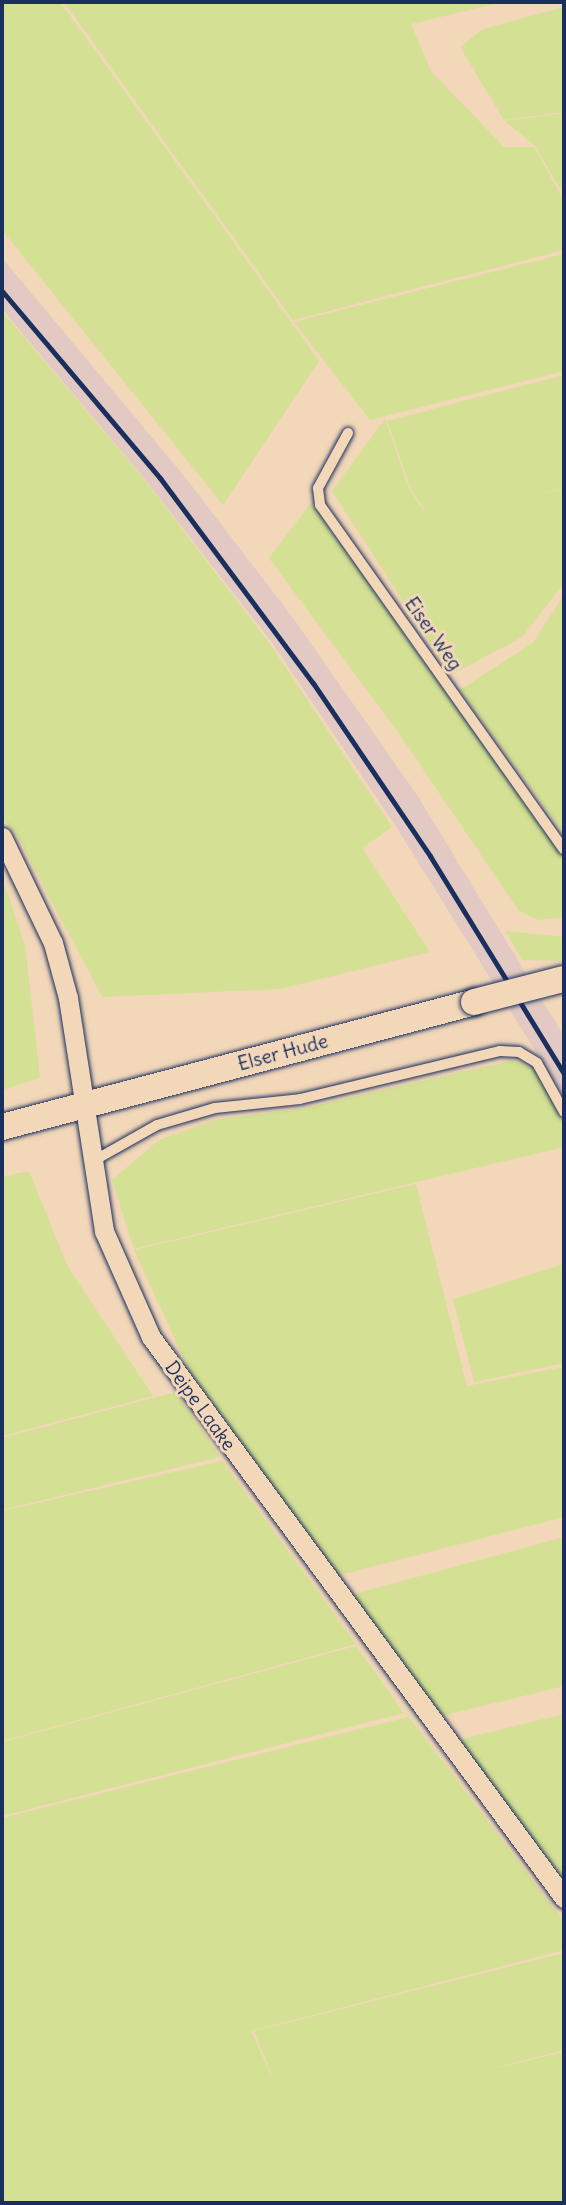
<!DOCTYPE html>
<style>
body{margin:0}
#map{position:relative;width:566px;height:2205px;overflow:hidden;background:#f2d7b9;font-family:Delius,sans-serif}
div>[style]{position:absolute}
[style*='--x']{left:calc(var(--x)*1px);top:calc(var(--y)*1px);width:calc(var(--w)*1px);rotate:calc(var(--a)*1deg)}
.built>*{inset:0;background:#e2c9c3}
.green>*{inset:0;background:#d4e093}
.roads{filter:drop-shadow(0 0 2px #1b2f5e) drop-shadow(0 0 2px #1b2f5e)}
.lane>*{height:10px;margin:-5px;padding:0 5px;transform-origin:5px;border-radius:5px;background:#f2d7b9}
.street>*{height:19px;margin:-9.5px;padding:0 9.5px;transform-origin:9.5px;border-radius:9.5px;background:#f2d7b9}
.secondary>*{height:26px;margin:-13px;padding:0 13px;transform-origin:13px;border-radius:13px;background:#f2d7b9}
.rail>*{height:5px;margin:-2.5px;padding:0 2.5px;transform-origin:2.5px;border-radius:2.5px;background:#1b2f5e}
.bridges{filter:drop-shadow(0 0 2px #1b2f5e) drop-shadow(0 0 2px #1b2f5e)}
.secondary-bridge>*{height:26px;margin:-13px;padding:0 13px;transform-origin:13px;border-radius:13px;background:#f2d7b9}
span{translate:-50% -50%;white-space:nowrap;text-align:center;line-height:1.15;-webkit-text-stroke:6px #f2d7b9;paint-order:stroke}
.street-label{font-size:19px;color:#1b2f5e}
.frame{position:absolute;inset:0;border:4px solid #1b2f5e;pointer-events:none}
</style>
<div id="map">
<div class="built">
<i style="clip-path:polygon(2px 258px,185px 477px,293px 618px,417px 795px,564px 1036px,564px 1097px,395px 825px,273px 644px,143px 477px,2px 309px)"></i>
</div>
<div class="green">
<i style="clip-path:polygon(2px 2px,60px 2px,319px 361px,223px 505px,2px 230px)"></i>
<i style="clip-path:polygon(64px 2px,502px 2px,411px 24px,431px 71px,504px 147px,534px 147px,564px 201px,564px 250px,293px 320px)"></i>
<i style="clip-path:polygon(564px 7px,564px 112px,504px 120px,460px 47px,483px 29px)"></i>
<i style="clip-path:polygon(564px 113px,564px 195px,535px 146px,505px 121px)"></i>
<i style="clip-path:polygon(564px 254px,564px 371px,370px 420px,294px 322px)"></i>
<i style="clip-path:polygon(2px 311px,143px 478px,270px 644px,392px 827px,362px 848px,430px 952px,280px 989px,102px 997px,19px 839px,2px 817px)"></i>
<i style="clip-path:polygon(564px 375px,564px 488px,524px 498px,564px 489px,564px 583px,522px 637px,451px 675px,332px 491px,385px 419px,410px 491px,432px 522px,411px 489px,387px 421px)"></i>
<i style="clip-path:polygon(311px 503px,564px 858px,564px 917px,538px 920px,519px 911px,400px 735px,269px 558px)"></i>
<i style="clip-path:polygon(564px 594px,564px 834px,460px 690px,533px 643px)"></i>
<i style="clip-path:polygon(2px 877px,25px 945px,40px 1078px,2px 1090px)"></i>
<i style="clip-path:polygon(506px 931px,564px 937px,564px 961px,522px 960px)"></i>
<i style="clip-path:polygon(514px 1060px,538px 1070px,564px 1118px,564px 1147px,134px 1249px,112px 1180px,159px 1140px,218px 1119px,300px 1109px)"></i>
<i style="clip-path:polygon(29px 1171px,68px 1267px,153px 1396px,2px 1436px,2px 1177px)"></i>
<i style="clip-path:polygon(416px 1184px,467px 1386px,564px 1367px,564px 1517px,336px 1576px,190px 1372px,134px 1250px)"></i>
<i style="clip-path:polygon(564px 1264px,564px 1363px,474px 1382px,453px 1299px)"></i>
<i style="clip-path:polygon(176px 1392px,220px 1457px,2px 1510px,2px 1438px)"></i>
<i style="clip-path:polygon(222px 1461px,356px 1644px,2px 1741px,2px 1511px)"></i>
<i style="clip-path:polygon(564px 1537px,564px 1686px,441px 1716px,350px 1595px)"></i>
<i style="clip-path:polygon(356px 1646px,404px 1713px,2px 1816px,2px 1742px)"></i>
<i style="clip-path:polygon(564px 1714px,564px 1883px,459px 1740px)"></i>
<i style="clip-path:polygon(409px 1717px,564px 1922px,564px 1950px,251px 2031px,278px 2090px,254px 2031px,564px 1953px,564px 2050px,463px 2076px,564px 2052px,564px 2203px,2px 2203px,2px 1818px)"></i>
</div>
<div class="roads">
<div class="lane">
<i style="--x:348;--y:433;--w:63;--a:118.6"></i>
<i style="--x:318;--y:488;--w:17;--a:83"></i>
<i style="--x:320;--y:505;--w:422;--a:54.7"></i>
<i style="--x:95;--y:1160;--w:71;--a:-29.4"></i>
<i style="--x:157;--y:1125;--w:60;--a:-16.3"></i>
<i style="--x:215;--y:1108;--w:85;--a:-6"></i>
<i style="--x:300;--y:1099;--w:206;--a:-13.5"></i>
<i style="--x:500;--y:1051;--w:19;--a:3"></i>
<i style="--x:519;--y:1052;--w:21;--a:31"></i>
<i style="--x:537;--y:1063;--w:56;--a:61.1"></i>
</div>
<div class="street">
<i style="--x:2;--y:837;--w:118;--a:64.3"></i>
<i style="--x:53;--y:943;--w:57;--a:74.7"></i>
<i style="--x:68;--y:998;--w:236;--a:81.2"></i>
<i style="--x:104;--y:1231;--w:116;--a:66.1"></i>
<i style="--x:151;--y:1337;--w:697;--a:53.64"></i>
</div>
<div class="secondary">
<i style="--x:2;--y:1127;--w:488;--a:-14.8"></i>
</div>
</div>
<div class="rail">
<i style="--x:2;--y:291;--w:245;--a:49.8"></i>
<i style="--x:160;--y:478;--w:256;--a:53.3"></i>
<i style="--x:313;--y:683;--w:209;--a:55.9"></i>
<i style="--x:430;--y:856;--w:256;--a:58.4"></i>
</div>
<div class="bridges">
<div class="secondary-bridge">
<i style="--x:474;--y:1002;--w:92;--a:-14.5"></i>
</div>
</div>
<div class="street-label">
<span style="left:433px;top:634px;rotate:55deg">Eiser Weg</span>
<span style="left:283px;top:1053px;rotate:-15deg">Elser Hude</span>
<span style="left:200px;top:1406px;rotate:54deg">Deipe Laake</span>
</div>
<div class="frame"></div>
</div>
